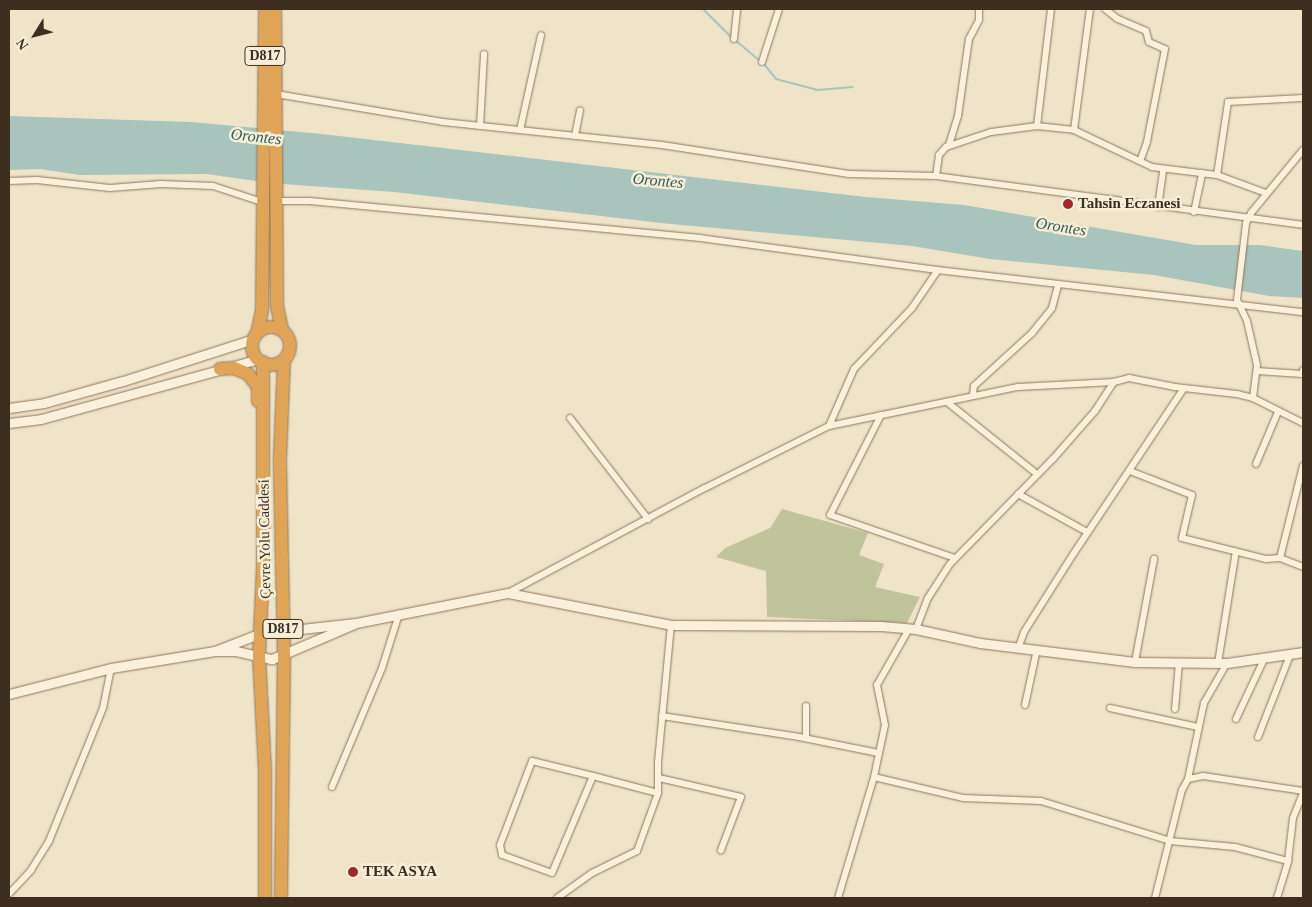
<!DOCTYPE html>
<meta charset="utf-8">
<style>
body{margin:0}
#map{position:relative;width:1312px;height:907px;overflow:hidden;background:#f0e4c8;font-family:"Times New Roman",serif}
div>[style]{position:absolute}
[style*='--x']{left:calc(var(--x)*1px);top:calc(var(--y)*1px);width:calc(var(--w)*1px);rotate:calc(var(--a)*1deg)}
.cemetery>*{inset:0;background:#bfc49a}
.water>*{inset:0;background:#a9c4bc}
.stream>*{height:2px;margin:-1px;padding:0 1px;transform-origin:1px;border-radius:1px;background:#a9c4bc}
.roads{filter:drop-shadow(0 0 1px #8d765c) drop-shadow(0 0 1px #8d765c)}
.street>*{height:6px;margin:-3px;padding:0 3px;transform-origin:3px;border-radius:3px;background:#faf1dc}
.secondary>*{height:9px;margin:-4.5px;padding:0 4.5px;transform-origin:4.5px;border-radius:4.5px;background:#faf1dc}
.highway>*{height:12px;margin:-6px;padding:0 6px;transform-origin:6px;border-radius:6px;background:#e0a458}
.highway>.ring{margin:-6px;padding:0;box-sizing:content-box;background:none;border:12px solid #e0a458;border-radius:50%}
.dots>*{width:14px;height:14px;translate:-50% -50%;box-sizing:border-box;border:2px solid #f7eed8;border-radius:50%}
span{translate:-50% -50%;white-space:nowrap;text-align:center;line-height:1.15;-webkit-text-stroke:5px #f7eed8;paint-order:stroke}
.shield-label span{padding:1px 4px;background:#f7eed8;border:1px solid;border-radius:4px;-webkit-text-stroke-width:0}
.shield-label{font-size:14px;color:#3d2e20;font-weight:700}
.poi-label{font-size:15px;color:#3d2e20;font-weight:700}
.left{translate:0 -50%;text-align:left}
.street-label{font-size:15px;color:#3d2e20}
.water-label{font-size:16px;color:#2f5d5a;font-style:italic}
.frame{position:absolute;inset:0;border:10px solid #3d2e20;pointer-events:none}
.north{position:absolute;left:10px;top:10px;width:50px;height:50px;-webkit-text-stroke:4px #f7eed8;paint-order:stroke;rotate:234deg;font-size:14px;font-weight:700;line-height:20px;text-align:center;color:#3d2e20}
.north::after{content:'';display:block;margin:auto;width:18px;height:22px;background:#3d2e20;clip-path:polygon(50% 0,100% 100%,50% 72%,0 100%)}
</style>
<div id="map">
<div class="cemetery">
<i style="clip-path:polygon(782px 509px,868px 533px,859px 555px,884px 564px,875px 587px,920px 597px,907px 623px,767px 617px,766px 571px,716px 557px,725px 548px,770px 528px)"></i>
</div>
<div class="water">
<i style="clip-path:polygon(9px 116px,191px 122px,322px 134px,866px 197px,964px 205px,1196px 245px,1260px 245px,1303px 251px,1303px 298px,1269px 296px,1154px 275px,990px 259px,912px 246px,661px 223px,394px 192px,269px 183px,207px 174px,80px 175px,40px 169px,10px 170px)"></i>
</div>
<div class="stream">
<i style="--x:703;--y:9;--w:40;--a:45"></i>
<i style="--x:735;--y:40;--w:33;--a:40"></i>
<i style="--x:764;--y:64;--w:19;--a:51"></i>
<i style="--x:776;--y:79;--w:43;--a:14.7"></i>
<i style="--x:818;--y:90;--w:35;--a:-5"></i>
</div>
<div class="roads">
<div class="street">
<i style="--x:1051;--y:9;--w:118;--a:96.8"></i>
<i style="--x:1037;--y:126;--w:46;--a:172.6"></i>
<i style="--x:991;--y:132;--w:47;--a:161.6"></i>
<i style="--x:946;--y:147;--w:11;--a:131"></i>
<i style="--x:939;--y:155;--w:21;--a:98"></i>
<i style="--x:936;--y:176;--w:370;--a:7.6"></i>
<i style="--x:1105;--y:9;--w:16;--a:38"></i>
<i style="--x:1118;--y:19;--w:30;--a:23"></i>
<i style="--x:1146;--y:31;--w:11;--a:75"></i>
<i style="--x:1149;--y:42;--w:17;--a:24"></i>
<i style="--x:1165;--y:49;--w:95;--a:101"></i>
<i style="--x:1147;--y:142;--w:20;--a:110"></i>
<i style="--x:734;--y:39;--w:30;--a:-84"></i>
<i style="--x:762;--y:62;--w:56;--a:-72.2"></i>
<i style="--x:276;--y:94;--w:169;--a:9.5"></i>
<i style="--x:443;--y:122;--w:220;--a:6"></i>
<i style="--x:662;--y:145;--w:189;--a:8.8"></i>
<i style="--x:849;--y:174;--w:87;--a:1.3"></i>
<i style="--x:480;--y:126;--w:72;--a:-86.8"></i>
<i style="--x:1037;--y:126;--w:37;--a:6"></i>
<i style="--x:1074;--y:130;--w:86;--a:25.4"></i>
<i style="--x:1152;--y:167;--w:65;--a:7"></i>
<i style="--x:1217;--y:175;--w:52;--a:20.2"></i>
<i style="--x:520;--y:130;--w:97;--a:-77.5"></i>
<i style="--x:1074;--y:130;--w:122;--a:-82.5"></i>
<i style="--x:575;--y:136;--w:26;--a:-79"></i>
<i style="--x:949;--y:145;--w:30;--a:-73"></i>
<i style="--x:958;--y:116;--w:78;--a:-81.9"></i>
<i style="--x:969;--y:39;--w:21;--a:-62"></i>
<i style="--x:979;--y:20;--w:11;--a:-90"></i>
<i style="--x:1217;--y:175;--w:74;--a:-81.4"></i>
<i style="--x:1228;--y:102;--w:75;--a:-3.1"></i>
<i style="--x:9;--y:181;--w:28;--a:-2"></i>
<i style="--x:37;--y:180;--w:73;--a:6.3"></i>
<i style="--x:110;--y:188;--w:51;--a:-4.5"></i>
<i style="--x:161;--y:184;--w:52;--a:2.2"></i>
<i style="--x:213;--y:186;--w:52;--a:18.1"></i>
<i style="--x:278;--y:201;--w:32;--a:0"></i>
<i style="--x:310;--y:201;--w:392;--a:5.4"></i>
<i style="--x:700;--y:238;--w:240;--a:7.7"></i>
<i style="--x:1158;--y:207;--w:37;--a:-82"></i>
<i style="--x:1194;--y:212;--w:40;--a:-78"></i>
<i style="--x:1257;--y:371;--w:45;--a:3.8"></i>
<i style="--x:1302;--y:374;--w:4;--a:-76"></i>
<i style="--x:973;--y:394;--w:8;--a:-83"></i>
<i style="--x:974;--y:386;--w:79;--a:-42.4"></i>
<i style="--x:1032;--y:333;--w:32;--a:-51"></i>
<i style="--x:1052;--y:308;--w:24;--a:-75"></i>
<i style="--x:1253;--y:398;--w:33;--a:-83"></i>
<i style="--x:1257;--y:365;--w:45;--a:-102.8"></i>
<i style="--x:1247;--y:321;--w:23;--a:-115"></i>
<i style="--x:1237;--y:300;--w:78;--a:-83.3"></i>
<i style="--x:1246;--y:223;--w:11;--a:-63"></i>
<i style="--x:1251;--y:213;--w:82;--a:-50.5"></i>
<i style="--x:947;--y:402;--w:115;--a:38.7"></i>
<i style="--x:881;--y:415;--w:112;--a:117"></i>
<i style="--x:830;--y:515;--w:132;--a:19"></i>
<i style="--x:570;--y:418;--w:128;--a:52.3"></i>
<i style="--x:829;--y:426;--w:62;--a:-66.3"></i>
<i style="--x:854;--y:369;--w:84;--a:-46.4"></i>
<i style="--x:912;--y:308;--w:46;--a:-55.6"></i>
<i style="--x:938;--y:270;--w:367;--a:6.6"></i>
<i style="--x:1256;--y:464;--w:56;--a:-67.1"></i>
<i style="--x:1130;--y:471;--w:66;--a:21.2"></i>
<i style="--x:1192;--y:495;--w:44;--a:103.1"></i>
<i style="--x:1182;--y:538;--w:87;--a:14"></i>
<i style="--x:1266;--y:559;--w:14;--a:-4"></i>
<i style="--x:1280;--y:558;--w:25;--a:21"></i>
<i style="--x:1018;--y:494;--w:79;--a:28.8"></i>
<i style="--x:1280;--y:558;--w:95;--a:-76"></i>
<i style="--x:508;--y:593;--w:223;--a:-28.1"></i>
<i style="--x:705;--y:488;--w:139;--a:-26.6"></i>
<i style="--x:829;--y:426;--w:193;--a:-11.7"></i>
<i style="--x:1018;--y:387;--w:96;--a:-3"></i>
<i style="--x:916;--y:629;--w:33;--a:-69"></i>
<i style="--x:928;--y:598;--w:40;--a:-57.1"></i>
<i style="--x:950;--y:564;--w:147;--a:-45.6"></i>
<i style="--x:1053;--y:459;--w:64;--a:-48.8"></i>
<i style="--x:1095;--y:411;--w:35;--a:-57"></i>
<i style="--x:1114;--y:382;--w:16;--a:-15"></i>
<i style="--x:1129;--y:378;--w:47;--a:11.1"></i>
<i style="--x:1175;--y:387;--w:62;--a:6.4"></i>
<i style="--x:1237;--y:394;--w:16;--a:14"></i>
<i style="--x:1253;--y:398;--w:56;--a:26.6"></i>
<i style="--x:1019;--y:646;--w:15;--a:-70"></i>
<i style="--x:1024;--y:632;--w:93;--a:-57.7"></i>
<i style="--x:1074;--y:553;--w:198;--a:-56.3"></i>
<i style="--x:1135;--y:662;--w:105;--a:-79.5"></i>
<i style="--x:1218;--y:663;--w:113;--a:-80.9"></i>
<i style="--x:1025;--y:705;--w:57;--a:-77.9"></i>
<i style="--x:806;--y:706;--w:32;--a:90"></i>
<i style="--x:1110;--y:708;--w:90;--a:12.2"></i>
<i style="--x:1175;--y:709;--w:47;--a:-85.1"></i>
<i style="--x:662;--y:716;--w:139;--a:8.7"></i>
<i style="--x:799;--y:737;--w:81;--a:11.4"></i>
<i style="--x:1236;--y:719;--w:68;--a:-64.9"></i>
<i style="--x:1258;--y:737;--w:90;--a:-68.6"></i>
<i style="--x:593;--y:776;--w:105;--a:112.9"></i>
<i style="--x:552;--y:873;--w:53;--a:-160.2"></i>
<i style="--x:502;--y:855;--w:10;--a:-101"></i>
<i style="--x:500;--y:845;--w:90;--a:-69.1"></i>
<i style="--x:532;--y:761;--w:63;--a:13.8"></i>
<i style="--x:593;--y:776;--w:67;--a:14.7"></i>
<i style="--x:658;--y:793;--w:31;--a:-90"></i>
<i style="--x:658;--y:762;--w:138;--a:-84.6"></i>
<i style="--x:874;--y:777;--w:91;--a:13.3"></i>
<i style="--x:963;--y:798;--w:78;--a:2.2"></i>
<i style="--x:1041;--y:801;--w:135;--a:17.2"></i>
<i style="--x:1170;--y:841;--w:65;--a:5.3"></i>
<i style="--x:1235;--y:847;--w:55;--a:14.8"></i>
<i style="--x:659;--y:778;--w:84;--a:13"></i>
<i style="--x:741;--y:797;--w:57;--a:110.7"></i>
<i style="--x:1188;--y:779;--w:78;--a:-78.1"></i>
<i style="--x:1204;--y:703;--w:46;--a:-60.1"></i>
<i style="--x:332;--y:787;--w:129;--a:-67.2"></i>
<i style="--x:382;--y:668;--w:57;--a:-72.5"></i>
<i style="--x:9;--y:894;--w:33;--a:-47"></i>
<i style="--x:31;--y:870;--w:34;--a:-58"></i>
<i style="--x:49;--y:841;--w:144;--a:-67.9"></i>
<i style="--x:103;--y:708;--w:41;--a:-78.7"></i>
<i style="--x:557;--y:898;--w:43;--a:-35.5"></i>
<i style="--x:592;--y:873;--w:50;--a:-26.1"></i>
<i style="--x:637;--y:851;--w:62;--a:-70.1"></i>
<i style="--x:838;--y:898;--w:126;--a:-73.4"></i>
<i style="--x:874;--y:777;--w:53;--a:-78.1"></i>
<i style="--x:885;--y:725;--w:41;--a:-101.3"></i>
<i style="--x:877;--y:685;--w:64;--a:-60.3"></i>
<i style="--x:1155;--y:898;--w:111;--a:-76"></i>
<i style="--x:1182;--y:790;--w:13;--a:-61"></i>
<i style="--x:1188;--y:779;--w:15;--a:-11"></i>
<i style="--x:1203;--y:776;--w:101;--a:8.5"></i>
<i style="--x:1277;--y:898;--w:39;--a:-73"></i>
<i style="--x:1288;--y:861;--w:43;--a:-83.4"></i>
<i style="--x:1293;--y:818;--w:27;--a:-68"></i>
</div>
<div class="secondary">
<i style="--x:9;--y:408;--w:35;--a:-8"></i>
<i style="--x:44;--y:403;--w:82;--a:-15.6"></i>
<i style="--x:123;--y:381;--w:138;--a:-17.8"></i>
<i style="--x:9;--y:423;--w:32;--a:-7"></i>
<i style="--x:41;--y:419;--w:226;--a:-15.4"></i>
<i style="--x:215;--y:651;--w:60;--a:-21.4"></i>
<i style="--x:271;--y:629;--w:12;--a:9"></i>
<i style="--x:283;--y:631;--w:73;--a:-6.3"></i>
<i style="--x:356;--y:623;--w:155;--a:-11.2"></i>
<i style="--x:508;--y:593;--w:166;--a:11.1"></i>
<i style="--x:671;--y:625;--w:210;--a:0.3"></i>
<i style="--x:881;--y:626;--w:35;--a:5"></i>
<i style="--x:916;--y:629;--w:66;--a:12.3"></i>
<i style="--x:980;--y:643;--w:156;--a:7"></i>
<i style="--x:1135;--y:662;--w:92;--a:0.6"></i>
<i style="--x:1227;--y:663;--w:77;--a:-8.2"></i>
<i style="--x:9;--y:694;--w:105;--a:-14.3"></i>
<i style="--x:111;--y:668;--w:105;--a:-9.3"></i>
<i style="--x:215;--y:651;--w:21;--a:0"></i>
<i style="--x:236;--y:651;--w:37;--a:13"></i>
<i style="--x:272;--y:659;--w:89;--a:-23.1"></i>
</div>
<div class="highway">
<i style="--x:275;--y:9;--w:297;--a:89.6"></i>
<i style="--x:277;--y:306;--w:25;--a:78"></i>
<i class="ring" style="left:252px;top:327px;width:26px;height:26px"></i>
<i style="--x:257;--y:334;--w:25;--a:-78"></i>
<i style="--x:262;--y:310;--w:301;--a:-89.4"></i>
<i style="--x:263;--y:362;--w:205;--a:90"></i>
<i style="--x:263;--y:567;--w:89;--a:92.6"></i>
<i style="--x:259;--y:656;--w:113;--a:87"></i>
<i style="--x:265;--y:769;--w:129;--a:90"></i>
<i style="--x:220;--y:369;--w:14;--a:-4"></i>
<i style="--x:234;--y:368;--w:15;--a:23"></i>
<i style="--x:248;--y:374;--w:16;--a:52"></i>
<i style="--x:258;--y:387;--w:14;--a:90"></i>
<i style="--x:281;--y:898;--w:242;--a:-89.3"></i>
<i style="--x:284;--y:656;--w:198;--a:-91.2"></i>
<i style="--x:280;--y:458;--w:98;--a:-87.7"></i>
</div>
</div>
<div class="dots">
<i style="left:1068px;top:204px;background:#9e2a2b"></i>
<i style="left:353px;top:872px;background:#9e2a2b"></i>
</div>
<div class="shield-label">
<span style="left:265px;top:56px">D817</span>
<span style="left:283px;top:629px">D817</span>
</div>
<div class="poi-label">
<span class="left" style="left:1078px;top:204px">Tahsin Eczanesi</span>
<span class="left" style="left:363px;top:872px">TEK ASYA</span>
</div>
<div class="street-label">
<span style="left:265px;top:539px;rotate:-91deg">Çevre Yolu Caddesi</span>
</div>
<div class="water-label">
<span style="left:256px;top:137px;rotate:6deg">Orontes</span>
<span style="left:658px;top:181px;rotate:5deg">Orontes</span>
<span style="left:1061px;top:227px;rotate:9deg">Orontes</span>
</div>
<div class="frame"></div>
<div class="north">N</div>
</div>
